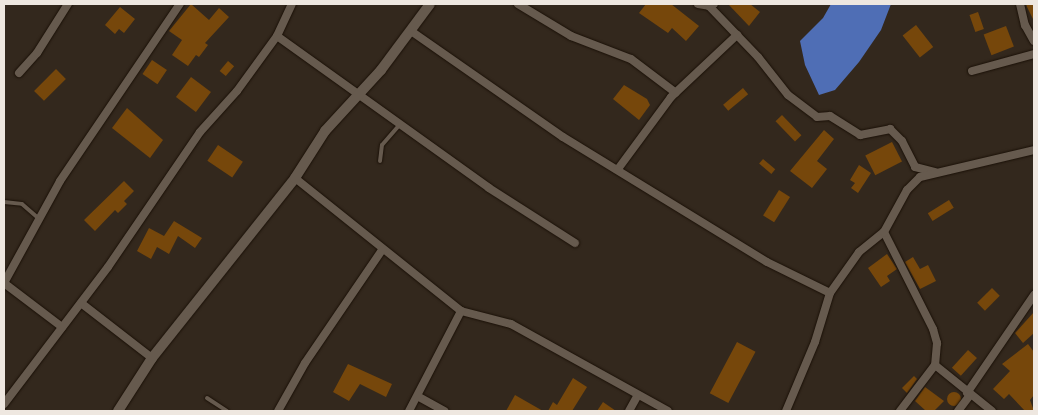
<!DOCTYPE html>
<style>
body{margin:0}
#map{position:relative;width:1038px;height:415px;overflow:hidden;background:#33281d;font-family:"Crimson Pro",serif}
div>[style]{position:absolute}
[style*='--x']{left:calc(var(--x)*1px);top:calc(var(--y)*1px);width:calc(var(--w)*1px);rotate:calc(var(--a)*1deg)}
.water>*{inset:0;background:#4f6eb5}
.building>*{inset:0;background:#76470b;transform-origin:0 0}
.round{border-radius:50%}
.roads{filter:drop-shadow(0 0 1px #1a1007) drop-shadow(0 0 1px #1a1007)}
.lane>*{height:4px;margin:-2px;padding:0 2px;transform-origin:2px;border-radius:2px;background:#665a4e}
.street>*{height:8px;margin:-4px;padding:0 4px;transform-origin:4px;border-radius:4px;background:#665a4e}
.secondary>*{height:10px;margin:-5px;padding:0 5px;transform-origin:5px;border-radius:5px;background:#665a4e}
span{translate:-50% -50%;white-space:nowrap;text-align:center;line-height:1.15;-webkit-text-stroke:4px #17120d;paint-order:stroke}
.frame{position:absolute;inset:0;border:5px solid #eee7e0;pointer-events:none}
</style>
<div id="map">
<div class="water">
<i style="clip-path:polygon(831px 4px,891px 4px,881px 30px,859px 62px,835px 90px,819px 95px,805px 65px,800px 41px,823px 18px)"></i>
</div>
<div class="building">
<i style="clip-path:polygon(191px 4px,209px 20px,219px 8px,229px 17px,205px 43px,208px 45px,199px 57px,196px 55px,188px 66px,172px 55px,182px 40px,169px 31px)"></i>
<i style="clip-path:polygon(646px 4px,671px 4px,699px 26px,686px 41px,672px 28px,668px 33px,639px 13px)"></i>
<i style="clip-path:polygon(728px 4px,750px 4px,760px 12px,749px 26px)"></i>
<i style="clip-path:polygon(1026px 4px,1034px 4px,1034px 21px,1027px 7px)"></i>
<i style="clip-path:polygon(120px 7px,135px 19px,124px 33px,119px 29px,115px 34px,105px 25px)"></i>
<i style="left:978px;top:12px;width:18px;height:9px;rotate:71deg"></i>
<i style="left:916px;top:25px;width:28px;height:17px;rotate:52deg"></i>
<i style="left:1006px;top:26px;width:22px;height:24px;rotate:69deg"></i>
<i style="left:152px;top:60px;width:18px;height:17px;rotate:34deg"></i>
<i style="left:228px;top:61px;width:8px;height:13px;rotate:40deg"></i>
<i style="left:56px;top:69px;width:14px;height:31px;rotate:45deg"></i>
<i style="left:191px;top:77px;width:25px;height:25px;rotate:37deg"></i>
<i style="clip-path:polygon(624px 85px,647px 99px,650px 105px,639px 120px,613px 99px)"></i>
<i style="left:743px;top:88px;width:8px;height:26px;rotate:50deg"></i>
<i style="clip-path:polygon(127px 108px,163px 140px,150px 158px,112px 128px)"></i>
<i style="left:782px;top:115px;width:28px;height:9px;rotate:46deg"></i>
<i style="clip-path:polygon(824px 130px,834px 139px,817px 161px,827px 169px,812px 188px,790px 171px)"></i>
<i style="left:892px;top:142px;width:22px;height:30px;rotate:63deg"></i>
<i style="left:218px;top:145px;width:30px;height:19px;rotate:34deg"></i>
<i style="left:763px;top:159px;width:16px;height:6px;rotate:40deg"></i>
<i style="clip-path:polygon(859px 165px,871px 173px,858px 193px,851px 188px,855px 183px,850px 180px)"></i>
<i style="clip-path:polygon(124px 181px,134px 191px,124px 201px,127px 204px,118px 213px,115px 210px,95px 231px,84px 220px)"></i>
<i style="left:779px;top:190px;width:13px;height:30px;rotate:32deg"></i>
<i style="left:949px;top:200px;width:9px;height:25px;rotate:58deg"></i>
<i style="clip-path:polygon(174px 221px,202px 238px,195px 248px,178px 236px,169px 254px,157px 247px,151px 259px,137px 251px,149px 228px,164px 236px)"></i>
<i style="clip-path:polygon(887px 254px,897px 269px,887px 276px,890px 281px,881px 287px,868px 268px)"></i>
<i style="clip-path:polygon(913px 257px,920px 269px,928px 265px,936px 281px,920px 289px,905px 262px)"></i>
<i style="left:992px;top:288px;width:11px;height:21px;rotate:45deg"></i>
<i style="clip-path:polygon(1034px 312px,1034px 333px,1023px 343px,1015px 333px)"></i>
<i style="left:737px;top:342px;width:21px;height:58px;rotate:28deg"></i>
<i style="clip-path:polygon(1028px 344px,1034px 352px,1034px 395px,1030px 400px,1034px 411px,1025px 411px,1009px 394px,1004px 399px,993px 389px,1010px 371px,1002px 364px)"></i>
<i style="left:968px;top:350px;width:12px;height:24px;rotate:42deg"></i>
<i style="clip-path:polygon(348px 364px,392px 384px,386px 397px,360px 384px,349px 401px,333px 392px)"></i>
<i style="clip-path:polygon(914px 376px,917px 379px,907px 393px,902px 388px)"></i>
<i style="clip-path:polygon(573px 378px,587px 387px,572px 411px,548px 411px,553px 402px,557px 405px)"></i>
<i style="clip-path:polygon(925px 387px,944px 401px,934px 411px,926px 411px,915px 401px)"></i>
<i class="round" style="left:947px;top:392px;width:14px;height:14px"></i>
<i style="clip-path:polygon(515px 395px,543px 411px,506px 411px)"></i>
<i style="clip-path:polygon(603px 402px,616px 411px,597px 411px)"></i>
</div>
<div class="roads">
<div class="lane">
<i style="--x:380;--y:161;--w:16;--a:-83"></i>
<i style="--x:382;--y:145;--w:28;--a:-49"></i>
<i style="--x:4;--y:202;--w:18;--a:6"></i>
<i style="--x:22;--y:204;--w:21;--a:41"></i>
<i style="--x:207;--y:398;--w:24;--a:33"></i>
</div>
<div class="street">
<i style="--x:518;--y:4;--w:62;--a:31.1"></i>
<i style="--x:571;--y:36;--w:64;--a:21"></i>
<i style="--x:631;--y:59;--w:56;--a:37.1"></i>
<i style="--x:698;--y:4;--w:11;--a:10"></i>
<i style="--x:709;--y:6;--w:5;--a:-22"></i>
<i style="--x:1020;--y:4;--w:22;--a:77"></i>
<i style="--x:1025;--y:25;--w:18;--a:61"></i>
<i style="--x:709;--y:6;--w:71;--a:46.1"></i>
<i style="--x:758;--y:57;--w:48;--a:51.7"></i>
<i style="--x:788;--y:95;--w:36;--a:37"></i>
<i style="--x:817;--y:117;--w:13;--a:-4"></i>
<i style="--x:830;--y:116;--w:36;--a:32"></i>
<i style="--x:860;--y:135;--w:31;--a:-11"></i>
<i style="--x:890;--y:129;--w:17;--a:45"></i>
<i style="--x:902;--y:141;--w:29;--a:63"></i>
<i style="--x:915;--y:167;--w:21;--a:14"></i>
<i style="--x:411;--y:31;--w:185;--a:34.9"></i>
<i style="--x:563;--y:137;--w:239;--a:31.5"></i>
<i style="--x:767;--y:262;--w:70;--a:26.2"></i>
<i style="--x:277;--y:36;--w:261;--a:35.6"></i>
<i style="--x:489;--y:188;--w:102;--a:32.6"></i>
<i style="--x:972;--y:71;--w:64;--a:-15.3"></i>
<i style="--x:19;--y:73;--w:27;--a:-48"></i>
<i style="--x:37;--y:53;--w:58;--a:-57.7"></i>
<i style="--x:618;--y:169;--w:89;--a:-53.6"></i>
<i style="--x:671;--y:97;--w:91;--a:-43.2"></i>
<i style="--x:295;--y:178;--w:213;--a:38.7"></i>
<i style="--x:461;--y:311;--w:52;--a:14.6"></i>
<i style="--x:511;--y:324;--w:179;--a:29"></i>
<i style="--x:884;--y:232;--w:109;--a:63.2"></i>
<i style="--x:933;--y:329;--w:15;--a:74"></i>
<i style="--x:937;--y:343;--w:22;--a:95"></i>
<i style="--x:935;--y:365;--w:58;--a:127.3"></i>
<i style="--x:4;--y:283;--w:116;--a:-61.2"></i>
<i style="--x:60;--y:181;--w:214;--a:-55.9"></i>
<i style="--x:4;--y:283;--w:73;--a:37.2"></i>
<i style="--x:81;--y:303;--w:90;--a:37.8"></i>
<i style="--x:935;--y:365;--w:73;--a:38.9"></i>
<i style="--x:967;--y:393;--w:119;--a:-55.6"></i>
<i style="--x:419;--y:397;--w:29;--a:29"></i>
<i style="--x:4;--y:404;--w:172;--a:-52.8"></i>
<i style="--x:108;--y:267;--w:163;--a:-55.7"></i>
<i style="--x:200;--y:132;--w:55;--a:-47.9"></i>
<i style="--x:237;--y:91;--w:68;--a:-54"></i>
<i style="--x:277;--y:36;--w:35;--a:-65"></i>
<i style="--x:278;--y:411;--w:55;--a:-60.6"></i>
<i style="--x:305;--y:363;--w:137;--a:-55.7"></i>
<i style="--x:409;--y:411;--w:113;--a:-62.5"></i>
<i style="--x:629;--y:411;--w:18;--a:-61"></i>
<i style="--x:786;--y:411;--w:75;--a:-67.2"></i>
<i style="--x:815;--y:342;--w:51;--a:-73"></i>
<i style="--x:830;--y:293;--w:50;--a:-54.7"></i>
<i style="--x:859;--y:252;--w:32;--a:-39"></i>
<i style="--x:884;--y:232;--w:48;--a:-61.3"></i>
<i style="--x:907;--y:190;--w:18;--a:-45"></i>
<i style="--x:920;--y:177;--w:117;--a:-13.3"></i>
<i style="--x:958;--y:411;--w:20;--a:-53"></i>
</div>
<div class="secondary">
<i style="--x:118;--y:411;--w:63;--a:-57.3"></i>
<i style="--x:152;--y:358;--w:230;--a:-51.5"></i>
<i style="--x:295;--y:178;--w:56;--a:-57.4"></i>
<i style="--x:325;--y:131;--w:83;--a:-47.4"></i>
<i style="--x:381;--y:70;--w:82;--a:-53.4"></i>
</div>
</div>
<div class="frame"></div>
</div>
